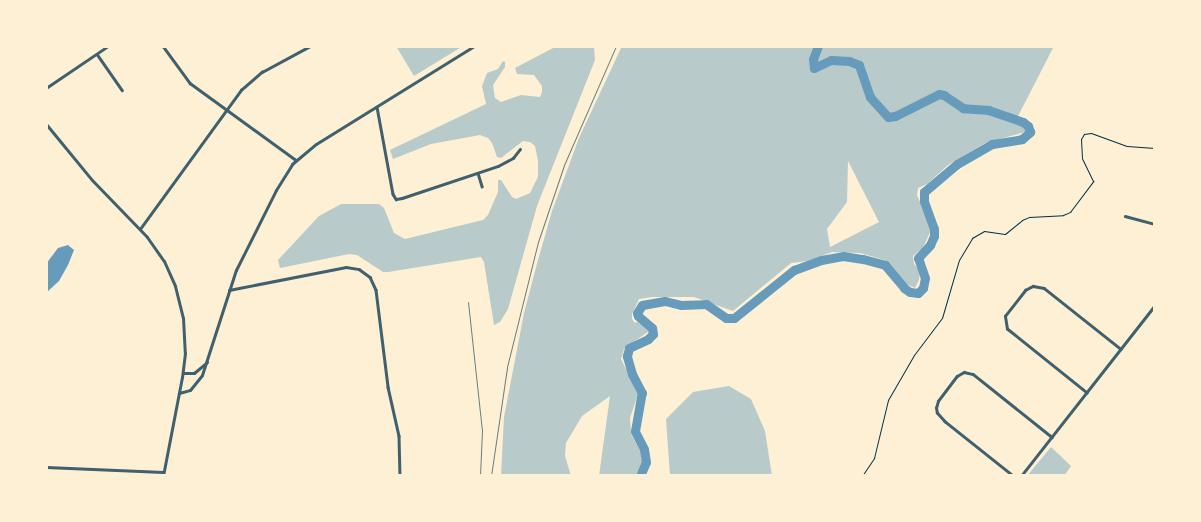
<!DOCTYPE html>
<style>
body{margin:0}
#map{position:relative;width:1201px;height:522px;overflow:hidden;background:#fdf0d5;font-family:"Titillium Web",sans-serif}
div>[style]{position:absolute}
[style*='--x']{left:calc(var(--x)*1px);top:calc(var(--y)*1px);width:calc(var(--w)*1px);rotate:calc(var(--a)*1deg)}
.green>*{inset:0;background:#b9caca}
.water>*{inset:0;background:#669bbc}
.river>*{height:9px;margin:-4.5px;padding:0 4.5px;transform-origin:4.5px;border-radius:4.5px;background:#669bbc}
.path>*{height:1px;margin:-0.5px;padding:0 0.5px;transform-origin:0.5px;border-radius:0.5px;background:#003049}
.minor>*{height:2.5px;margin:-1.25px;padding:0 1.25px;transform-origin:1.25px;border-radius:1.25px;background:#3f606c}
.tertiary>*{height:3px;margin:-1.5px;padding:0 1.5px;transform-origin:1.5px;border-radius:1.5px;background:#3f606c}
.rail>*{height:1px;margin:-0.5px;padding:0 0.5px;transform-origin:0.5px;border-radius:0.5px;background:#657d81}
span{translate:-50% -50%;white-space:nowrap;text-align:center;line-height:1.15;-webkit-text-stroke:5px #fdf0d5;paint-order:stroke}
.frame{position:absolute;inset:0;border:48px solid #fdf0d5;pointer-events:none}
</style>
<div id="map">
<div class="green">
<i style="clip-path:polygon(396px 46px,463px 46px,414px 76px)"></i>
<i style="clip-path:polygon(557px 46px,594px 46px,595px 60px,537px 206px,508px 309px,500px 322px,494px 325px,484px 262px,481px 257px,388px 272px,383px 272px,357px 255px,349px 254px,280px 268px,278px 260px,319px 216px,341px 204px,379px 204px,384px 208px,394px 233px,405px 239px,483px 220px,488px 215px,498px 192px,498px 180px,501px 180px,512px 197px,516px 199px,530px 193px,538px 177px,538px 161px,535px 146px,530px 142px,523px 141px,501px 158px,497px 157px,492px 143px,488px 138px,480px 135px,431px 144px,393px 159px,390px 150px,486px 104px,482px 86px,487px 73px,498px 69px,503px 61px,505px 62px,505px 67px,493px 85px,495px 98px,501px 102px,521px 95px,540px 97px,542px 92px,542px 86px,534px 75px,517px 74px,515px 68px)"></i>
<i style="clip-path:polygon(evenodd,622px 46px,1054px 46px,1015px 122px,1025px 126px,1025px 132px,985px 143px,948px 165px,927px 184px,918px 188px,917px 195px,931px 230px,923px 248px,913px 256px,914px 264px,920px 271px,919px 280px,915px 288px,906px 284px,885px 260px,860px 253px,832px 252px,808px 261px,791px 263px,733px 311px,694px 297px,652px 297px,639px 299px,632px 314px,632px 319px,635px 323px,639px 320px,649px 331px,624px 349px,621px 359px,638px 394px,630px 418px,631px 434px,641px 452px,641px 459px,647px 460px,648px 463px,634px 476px,599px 476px,610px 396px,582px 416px,566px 443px,565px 456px,571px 476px,501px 476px,504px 417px,524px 313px,538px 260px,552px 211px,579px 138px,622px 46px,848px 161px,879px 222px,830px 247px,827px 229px,847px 202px,848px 161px)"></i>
<i style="clip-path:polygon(729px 386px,751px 399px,765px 431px,772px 476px,670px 476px,666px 419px,693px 392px)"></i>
<i style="clip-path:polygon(1051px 447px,1071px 466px,1064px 476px,1027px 476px)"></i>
</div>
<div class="water">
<i style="clip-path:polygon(68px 245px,74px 250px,68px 265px,59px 281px,46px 293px,46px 264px,58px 248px)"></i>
</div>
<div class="river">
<i style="--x:640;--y:476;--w:15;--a:-67"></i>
<i style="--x:646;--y:462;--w:13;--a:-99"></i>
<i style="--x:644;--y:449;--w:20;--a:-117"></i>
<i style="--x:635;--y:431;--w:39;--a:-80"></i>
<i style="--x:642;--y:393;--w:21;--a:-118"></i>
<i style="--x:632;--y:374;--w:19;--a:-106"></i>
<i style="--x:627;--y:356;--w:8;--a:-76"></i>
<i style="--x:629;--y:348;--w:21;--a:-25"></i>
<i style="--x:648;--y:339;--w:7;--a:-45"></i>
<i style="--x:653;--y:334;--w:6;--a:-99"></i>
<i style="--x:652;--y:328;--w:18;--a:-139"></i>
<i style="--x:638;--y:316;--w:3;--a:-108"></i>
<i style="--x:637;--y:313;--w:9;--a:-58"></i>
<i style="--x:642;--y:305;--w:23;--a:-10"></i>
<i style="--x:665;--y:301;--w:16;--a:14"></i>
<i style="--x:681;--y:305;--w:25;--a:-2"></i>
<i style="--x:706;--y:304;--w:24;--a:35"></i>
<i style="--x:726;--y:318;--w:8;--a:0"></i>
<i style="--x:734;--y:318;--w:77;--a:-38.7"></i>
<i style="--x:794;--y:270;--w:29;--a:-20"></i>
<i style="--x:821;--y:260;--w:22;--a:-10"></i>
<i style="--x:843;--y:256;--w:20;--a:9"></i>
<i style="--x:863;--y:259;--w:23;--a:15"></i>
<i style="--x:885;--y:265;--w:30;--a:50"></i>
<i style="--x:904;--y:288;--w:7;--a:34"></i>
<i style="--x:910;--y:292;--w:8;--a:7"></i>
<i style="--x:918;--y:293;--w:7;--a:-45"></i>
<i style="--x:923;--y:288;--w:10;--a:-79"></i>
<i style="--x:925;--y:278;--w:21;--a:-109"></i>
<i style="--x:918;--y:258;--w:18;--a:-47"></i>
<i style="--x:930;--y:245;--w:10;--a:-66"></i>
<i style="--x:934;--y:236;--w:7;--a:-90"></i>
<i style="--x:934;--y:229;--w:30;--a:-110"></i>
<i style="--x:924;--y:201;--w:9;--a:-90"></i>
<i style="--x:924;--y:192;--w:43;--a:-40.3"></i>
<i style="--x:957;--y:164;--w:40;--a:-29.7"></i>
<i style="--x:992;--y:144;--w:30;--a:-9"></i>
<i style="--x:1022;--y:139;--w:11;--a:-41"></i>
<i style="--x:1030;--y:132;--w:6;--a:-108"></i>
<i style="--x:1028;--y:126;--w:6;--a:-141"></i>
<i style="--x:1023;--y:122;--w:36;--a:-161"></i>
<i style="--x:989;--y:110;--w:26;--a:-176"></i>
<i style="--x:963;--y:108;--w:23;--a:-146"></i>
<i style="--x:944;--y:95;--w:5;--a:-169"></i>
<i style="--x:939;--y:94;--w:49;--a:153.4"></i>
<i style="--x:895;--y:116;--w:7;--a:172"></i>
<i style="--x:888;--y:117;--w:27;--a:-132"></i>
<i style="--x:870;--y:97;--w:34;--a:-109"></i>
<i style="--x:859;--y:65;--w:11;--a:-158"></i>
<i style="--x:849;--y:61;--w:18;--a:-177"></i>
<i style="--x:831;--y:60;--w:19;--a:155"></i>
<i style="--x:814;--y:68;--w:9;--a:-96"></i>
<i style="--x:813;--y:59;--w:14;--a:-69"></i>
</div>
<div class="path">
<i style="--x:862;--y:476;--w:22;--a:-56"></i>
<i style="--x:874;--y:458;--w:60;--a:-76.4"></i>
<i style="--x:888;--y:400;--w:52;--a:-60"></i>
<i style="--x:914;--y:355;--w:46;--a:-52.9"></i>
<i style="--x:942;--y:318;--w:60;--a:-73.7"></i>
<i style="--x:959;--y:260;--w:26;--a:-59"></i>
<i style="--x:972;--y:238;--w:14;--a:-30"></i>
<i style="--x:984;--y:231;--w:21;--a:8"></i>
<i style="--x:1005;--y:234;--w:22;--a:-39"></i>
<i style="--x:1022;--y:220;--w:8;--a:-23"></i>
<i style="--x:1029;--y:217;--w:34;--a:-3"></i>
<i style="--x:1063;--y:215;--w:8;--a:-23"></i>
<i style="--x:1070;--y:212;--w:39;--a:-53"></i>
<i style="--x:1093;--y:181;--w:25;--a:-116"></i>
<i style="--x:1082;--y:158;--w:19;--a:-93"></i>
<i style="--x:1081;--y:139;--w:6;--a:-59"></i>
<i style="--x:1084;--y:134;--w:7;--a:-8"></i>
<i style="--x:1091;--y:133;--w:38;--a:20"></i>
<i style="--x:1127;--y:146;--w:28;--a:4"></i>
</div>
<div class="minor">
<i style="--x:163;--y:46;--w:46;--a:53.9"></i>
<i style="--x:190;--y:83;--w:131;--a:36"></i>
<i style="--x:97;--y:54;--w:44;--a:55.2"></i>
<i style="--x:46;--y:88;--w:75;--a:-34.1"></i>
<i style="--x:377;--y:107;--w:88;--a:79.6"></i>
<i style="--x:393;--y:194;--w:6;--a:59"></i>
<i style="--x:396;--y:199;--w:6;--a:-9"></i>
<i style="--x:402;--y:198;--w:101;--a:-18.4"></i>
<i style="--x:498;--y:166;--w:17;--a:-28"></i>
<i style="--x:513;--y:158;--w:11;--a:-52"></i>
<i style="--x:478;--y:173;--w:14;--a:73"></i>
<i style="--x:1125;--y:216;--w:31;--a:15"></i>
<i style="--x:140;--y:229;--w:172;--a:-54"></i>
<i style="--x:241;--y:90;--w:28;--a:-41"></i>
<i style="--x:262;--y:72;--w:55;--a:-28.4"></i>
<i style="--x:229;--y:290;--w:119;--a:-11.1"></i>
<i style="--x:346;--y:267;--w:13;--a:9"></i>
<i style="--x:359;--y:269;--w:14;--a:36"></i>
<i style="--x:370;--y:277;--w:14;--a:65"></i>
<i style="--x:376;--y:290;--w:98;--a:82.9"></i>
<i style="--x:388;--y:387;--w:50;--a:77.3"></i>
<i style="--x:399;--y:436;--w:40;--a:88.6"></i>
<i style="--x:1087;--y:393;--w:102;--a:-141.3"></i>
<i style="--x:1007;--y:329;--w:13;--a:-99"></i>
<i style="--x:1005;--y:316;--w:33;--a:-52"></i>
<i style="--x:1025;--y:290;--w:9;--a:-27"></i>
<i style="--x:1033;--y:286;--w:11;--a:10"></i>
<i style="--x:1044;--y:288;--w:98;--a:38.4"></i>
<i style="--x:1155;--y:402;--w:6;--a:90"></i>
<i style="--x:46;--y:467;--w:117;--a:2.4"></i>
<i style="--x:1013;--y:476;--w:87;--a:-141.5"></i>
<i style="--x:945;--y:422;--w:12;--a:-132"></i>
<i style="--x:937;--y:413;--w:5;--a:-101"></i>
<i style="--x:936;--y:408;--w:7;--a:-74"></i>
<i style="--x:938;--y:401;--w:31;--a:-53"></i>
<i style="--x:957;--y:376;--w:8;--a:-30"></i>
<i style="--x:964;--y:372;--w:9;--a:13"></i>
<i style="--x:973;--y:374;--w:101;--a:38.6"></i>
<i style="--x:1021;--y:476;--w:217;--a:-51.9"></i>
</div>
<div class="tertiary">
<i style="--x:46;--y:124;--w:72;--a:50.6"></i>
<i style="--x:92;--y:180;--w:79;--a:46"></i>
<i style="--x:147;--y:237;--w:29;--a:55"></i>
<i style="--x:164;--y:261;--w:27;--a:66"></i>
<i style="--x:175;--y:286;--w:33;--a:76"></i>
<i style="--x:183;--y:318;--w:35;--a:87"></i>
<i style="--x:185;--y:353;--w:24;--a:97"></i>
<i style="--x:182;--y:377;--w:101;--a:100.9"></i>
<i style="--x:183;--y:373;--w:11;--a:0"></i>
<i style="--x:194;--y:373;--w:17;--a:-40"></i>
<i style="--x:179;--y:393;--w:11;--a:-15"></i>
<i style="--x:190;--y:390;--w:19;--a:-51"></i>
<i style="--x:202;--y:375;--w:110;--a:-72.1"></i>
<i style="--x:236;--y:270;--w:89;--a:-63.4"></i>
<i style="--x:276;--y:190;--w:31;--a:-58"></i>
<i style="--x:292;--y:164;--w:31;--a:-40"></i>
<i style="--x:316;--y:144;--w:186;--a:-31.8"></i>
</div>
<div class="rail">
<i style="--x:468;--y:302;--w:129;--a:83.8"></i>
<i style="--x:482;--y:430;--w:46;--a:92.5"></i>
<i style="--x:491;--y:476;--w:110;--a:-81.6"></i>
<i style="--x:507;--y:367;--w:129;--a:-76.1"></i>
<i style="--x:538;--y:242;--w:81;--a:-71.3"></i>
<i style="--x:564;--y:165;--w:130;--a:-66.4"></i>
</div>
<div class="frame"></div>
</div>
